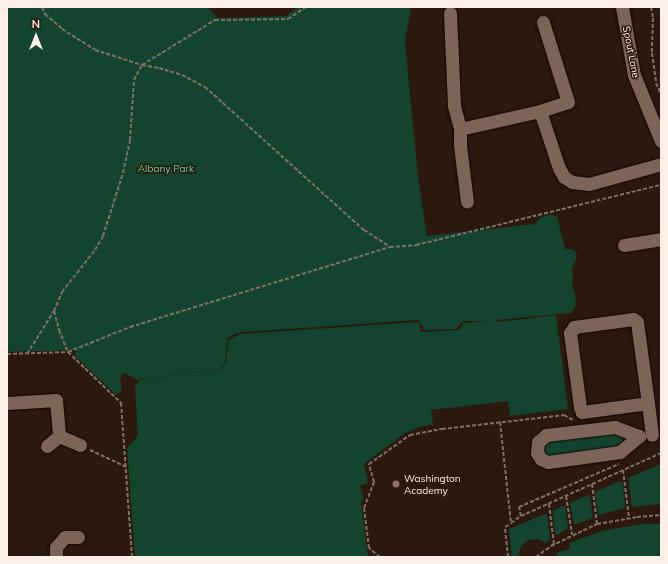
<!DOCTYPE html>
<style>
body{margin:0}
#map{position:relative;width:668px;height:564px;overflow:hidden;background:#2c190d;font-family:Mulish,sans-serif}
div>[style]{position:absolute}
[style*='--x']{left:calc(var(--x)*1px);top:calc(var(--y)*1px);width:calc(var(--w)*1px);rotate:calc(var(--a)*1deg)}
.green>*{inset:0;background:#12442f}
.path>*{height:2px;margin-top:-1px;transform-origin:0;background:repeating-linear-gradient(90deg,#827066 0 4px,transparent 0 6px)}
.roads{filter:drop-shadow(0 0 1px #140400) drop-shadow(0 0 1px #140400)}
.minor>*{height:13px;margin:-6.5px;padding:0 6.5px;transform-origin:6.5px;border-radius:6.5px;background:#7c6456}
.dots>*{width:11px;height:11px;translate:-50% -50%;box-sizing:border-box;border:2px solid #2c190d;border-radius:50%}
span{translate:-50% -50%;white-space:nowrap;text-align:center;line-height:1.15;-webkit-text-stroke:3px #2c190d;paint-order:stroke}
.street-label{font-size:10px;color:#feefe7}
.park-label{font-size:10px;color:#60d8a3}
.poi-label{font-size:10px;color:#feefe7}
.left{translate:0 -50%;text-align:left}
.frame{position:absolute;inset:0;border:8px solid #feefe7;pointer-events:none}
.north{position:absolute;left:16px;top:16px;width:40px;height:40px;-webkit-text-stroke:3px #2c190d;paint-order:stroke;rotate:0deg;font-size:11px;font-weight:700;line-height:16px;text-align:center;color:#feefe7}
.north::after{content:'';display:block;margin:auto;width:14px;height:18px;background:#feefe7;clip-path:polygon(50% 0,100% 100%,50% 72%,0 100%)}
</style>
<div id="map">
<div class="green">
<i style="clip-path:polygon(7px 7px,207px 7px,218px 18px,286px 16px,298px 7px,411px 7px,405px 42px,418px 177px,427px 236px,536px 224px,539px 218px,549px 215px,557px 216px,565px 249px,572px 249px,577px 254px,576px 260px,572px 268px,573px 275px,572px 284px,575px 294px,576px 305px,571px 313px,495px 320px,499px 322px,556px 315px,568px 409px,510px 416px,508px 401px,431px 410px,433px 425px,422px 426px,405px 433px,364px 464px,368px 483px,360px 486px,364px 499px,361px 503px,368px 557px,135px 557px,127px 448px,138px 436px,135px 386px,140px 380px,220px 369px,225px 365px,229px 340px,240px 334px,419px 322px,421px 332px,460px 330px,463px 323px,488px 321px,463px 321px,456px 329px,424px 330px,419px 320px,243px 332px,234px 334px,228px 338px,224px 365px,218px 369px,138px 380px,124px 373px,120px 379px,122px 390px,116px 395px,75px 356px,76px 350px,7px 352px)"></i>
<i style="clip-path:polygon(615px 431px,622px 436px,623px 439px,620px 447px,549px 457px,543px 455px,544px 441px)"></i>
<i style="clip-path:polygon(661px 464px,661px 504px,632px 507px,628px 478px)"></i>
<i style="clip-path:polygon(620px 481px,623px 484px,625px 508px,598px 515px,595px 492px)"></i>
<i style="clip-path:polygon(588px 495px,590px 496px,593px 518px,574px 525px,570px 503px)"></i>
<i style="clip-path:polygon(562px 506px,565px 507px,568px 528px,557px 535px,555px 533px,553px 511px)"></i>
<i style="clip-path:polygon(545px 514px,547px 515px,550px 539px,546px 543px,537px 539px,528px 540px,521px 546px,518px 557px,512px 557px,509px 529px)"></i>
<i style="clip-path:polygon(643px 524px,661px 524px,661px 557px,556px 557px,558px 552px,570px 549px,569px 543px,602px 531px)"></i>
</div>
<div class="path">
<i style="--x:42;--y:7;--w:8;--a:67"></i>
<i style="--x:45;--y:14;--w:23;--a:41"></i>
<i style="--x:62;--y:29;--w:39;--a:32"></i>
<i style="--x:95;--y:50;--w:49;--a:17.7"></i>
<i style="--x:142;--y:65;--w:17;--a:10"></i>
<i style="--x:159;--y:68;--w:24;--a:17"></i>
<i style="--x:182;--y:75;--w:26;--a:28"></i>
<i style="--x:205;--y:87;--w:214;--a:42"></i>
<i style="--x:364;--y:230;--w:31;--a:33"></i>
<i style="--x:651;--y:7;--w:11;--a:80"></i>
<i style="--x:653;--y:18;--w:35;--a:92"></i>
<i style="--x:652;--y:53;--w:30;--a:82"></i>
<i style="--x:656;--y:83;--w:12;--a:66"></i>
<i style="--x:54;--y:311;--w:20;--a:75"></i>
<i style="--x:59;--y:330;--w:24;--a:68"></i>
<i style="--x:68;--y:352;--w:74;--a:43.9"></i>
<i style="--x:121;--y:403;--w:154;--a:85.9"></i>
<i style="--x:7;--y:354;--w:61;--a:-1.9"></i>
<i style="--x:68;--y:352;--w:67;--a:-22"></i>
<i style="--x:130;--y:327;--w:272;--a:-17.1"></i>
<i style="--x:390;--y:247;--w:26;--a:-4"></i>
<i style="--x:416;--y:245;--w:252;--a:-13.8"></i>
<i style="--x:27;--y:354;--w:51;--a:-57.9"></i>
<i style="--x:54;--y:311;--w:21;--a:-67"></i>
<i style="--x:62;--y:292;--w:53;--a:-51.8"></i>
<i style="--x:95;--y:250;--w:16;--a:-60"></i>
<i style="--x:103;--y:236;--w:66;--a:-72.4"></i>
<i style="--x:123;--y:173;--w:34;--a:-78"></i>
<i style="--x:130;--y:140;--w:60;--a:-86.2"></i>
<i style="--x:134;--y:80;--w:17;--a:-62"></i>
<i style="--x:142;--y:65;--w:86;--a:-31.7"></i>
<i style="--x:215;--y:20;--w:73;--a:-0.8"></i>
<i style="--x:288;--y:19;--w:22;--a:-34"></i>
<i style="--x:500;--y:422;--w:102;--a:83.8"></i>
<i style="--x:90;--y:450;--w:40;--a:25"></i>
<i style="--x:623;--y:470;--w:48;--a:82.9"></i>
<i style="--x:592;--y:484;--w:40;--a:82.9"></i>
<i style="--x:566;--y:496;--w:39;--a:81"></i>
<i style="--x:549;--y:504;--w:41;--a:83"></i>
<i style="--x:521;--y:516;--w:9;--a:-103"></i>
<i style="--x:519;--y:507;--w:109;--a:-23.3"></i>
<i style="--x:380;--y:557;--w:14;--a:-141"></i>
<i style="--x:369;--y:548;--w:40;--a:-97.1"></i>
<i style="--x:364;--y:508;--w:28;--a:-69"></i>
<i style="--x:374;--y:482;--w:19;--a:-106"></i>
<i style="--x:369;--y:464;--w:50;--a:-35.3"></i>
<i style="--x:410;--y:435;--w:33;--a:-11"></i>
<i style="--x:442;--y:429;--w:123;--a:-6.5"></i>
<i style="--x:564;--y:415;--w:10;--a:29"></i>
<i style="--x:508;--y:557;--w:30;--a:-96"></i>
<i style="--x:505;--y:527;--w:7;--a:-34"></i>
<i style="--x:511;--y:523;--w:12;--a:-35"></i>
<i style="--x:521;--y:516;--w:154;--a:-24.2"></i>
<i style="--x:536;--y:557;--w:19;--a:-36"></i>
<i style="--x:551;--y:546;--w:51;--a:-25.6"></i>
<i style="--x:597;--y:524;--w:41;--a:-9.9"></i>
<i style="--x:637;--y:517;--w:24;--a:-5"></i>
</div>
<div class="roads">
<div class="minor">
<i style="--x:622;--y:7;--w:69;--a:80"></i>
<i style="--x:634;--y:75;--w:71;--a:67.8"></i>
<i style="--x:450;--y:13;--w:93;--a:87.5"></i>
<i style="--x:454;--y:106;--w:24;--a:75"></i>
<i style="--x:460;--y:129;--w:16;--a:90"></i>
<i style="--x:460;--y:145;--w:57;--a:83"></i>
<i style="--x:540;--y:111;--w:60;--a:71.6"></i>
<i style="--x:559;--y:168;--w:10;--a:61"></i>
<i style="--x:564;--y:177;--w:9;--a:32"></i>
<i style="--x:572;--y:182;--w:17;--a:7"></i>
<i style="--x:589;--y:184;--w:75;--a:-15.5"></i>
<i style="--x:460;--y:129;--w:82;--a:-12.7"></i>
<i style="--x:540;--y:111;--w:29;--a:-18"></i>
<i style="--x:568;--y:102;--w:84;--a:-107.4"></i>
<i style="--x:624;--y:245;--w:37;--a:-9"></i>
<i style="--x:7;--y:403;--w:49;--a:-3.5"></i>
<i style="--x:56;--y:400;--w:36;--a:85"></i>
<i style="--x:648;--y:403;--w:67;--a:172.2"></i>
<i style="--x:582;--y:412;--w:5;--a:-112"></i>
<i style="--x:580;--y:407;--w:75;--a:-97.7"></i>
<i style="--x:570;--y:333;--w:7;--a:-56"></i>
<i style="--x:574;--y:327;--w:60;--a:-7.7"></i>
<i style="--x:633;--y:319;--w:5;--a:37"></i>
<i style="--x:637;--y:322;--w:82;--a:82.3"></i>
<i style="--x:648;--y:403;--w:32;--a:83"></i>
<i style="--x:615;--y:427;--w:26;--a:21"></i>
<i style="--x:639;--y:436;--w:25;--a:140"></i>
<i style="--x:620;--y:452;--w:73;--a:172.1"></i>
<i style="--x:548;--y:462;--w:8;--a:-157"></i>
<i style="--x:541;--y:459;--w:7;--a:-124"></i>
<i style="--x:537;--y:453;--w:11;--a:-85"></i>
<i style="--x:538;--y:442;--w:11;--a:-41"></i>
<i style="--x:546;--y:435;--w:69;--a:-6.6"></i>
<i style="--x:47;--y:446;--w:16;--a:-40"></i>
<i style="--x:59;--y:436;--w:23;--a:23"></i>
<i style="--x:56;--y:557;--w:10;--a:-90"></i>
<i style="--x:56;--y:547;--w:13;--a:-48"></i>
<i style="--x:65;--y:537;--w:13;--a:0"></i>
</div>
</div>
<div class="dots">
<i style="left:396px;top:484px;background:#8d6e63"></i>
</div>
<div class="street-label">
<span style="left:631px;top:52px;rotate:79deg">Spout Lane</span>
</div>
<div class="park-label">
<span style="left:166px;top:169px">Albany Park</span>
</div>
<div class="poi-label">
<span class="left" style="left:404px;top:484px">Washington<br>Academy</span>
</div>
<div class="frame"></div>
<div class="north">N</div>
</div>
